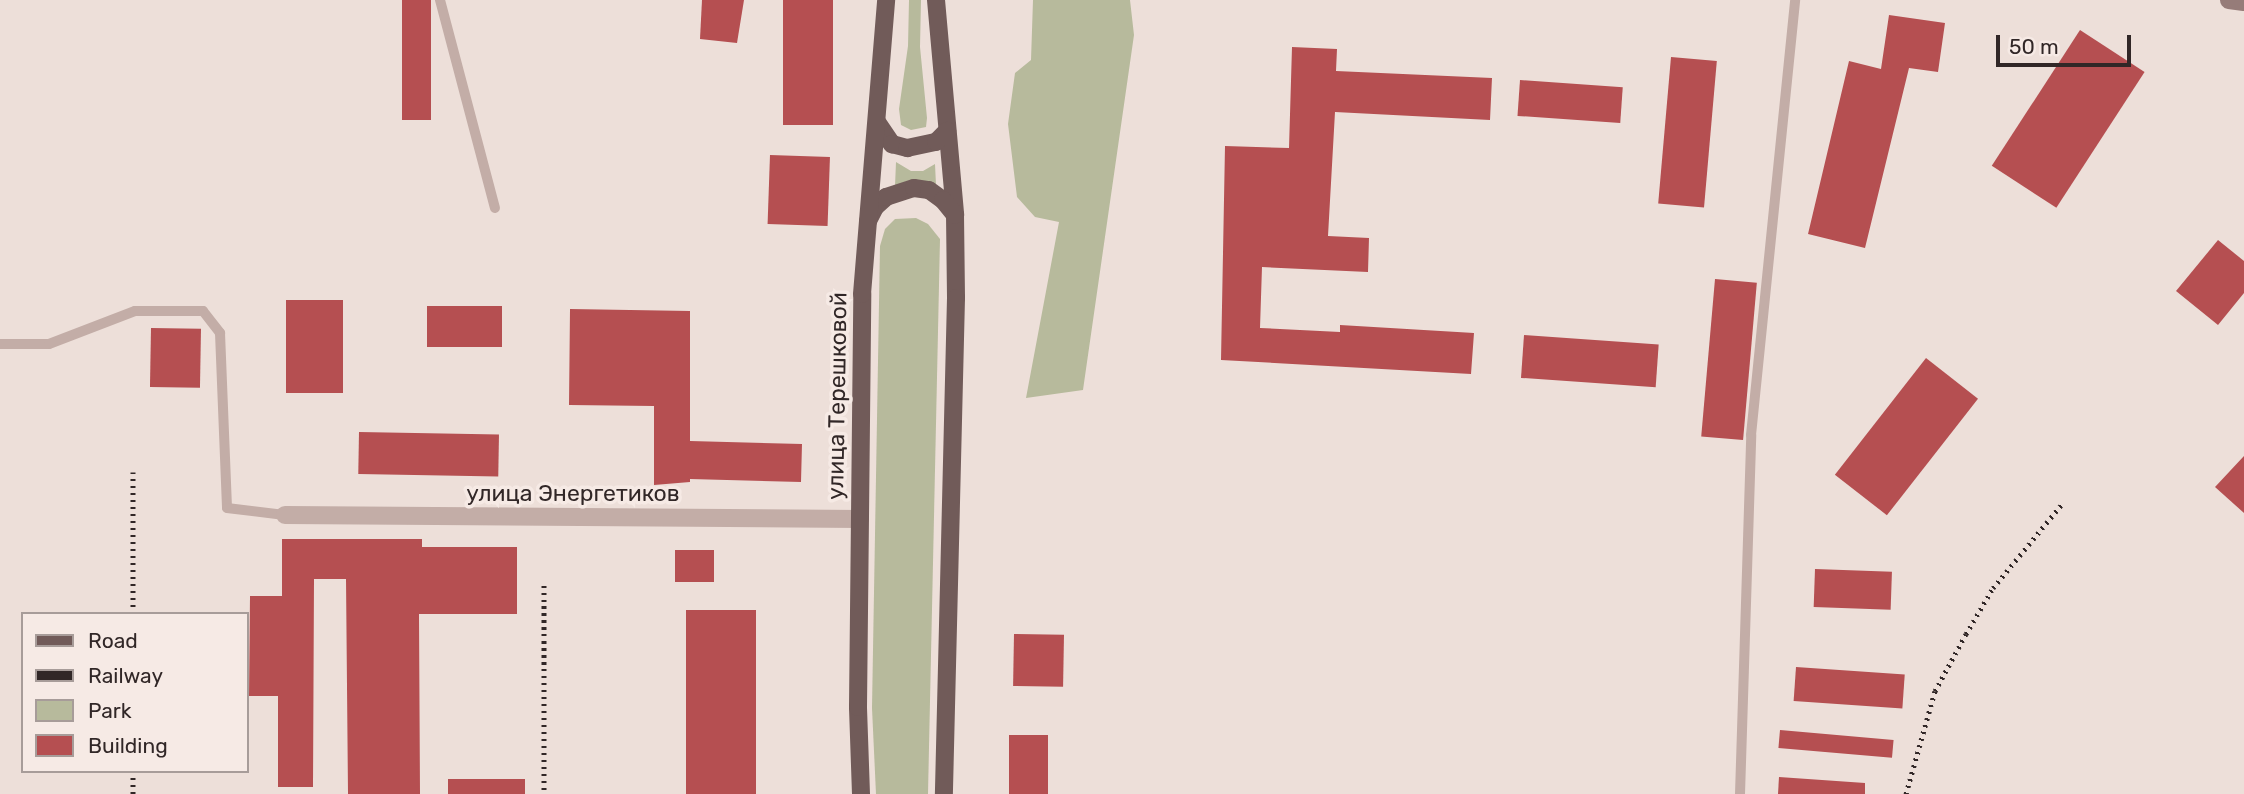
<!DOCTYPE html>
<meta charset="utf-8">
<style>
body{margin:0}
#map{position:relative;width:2244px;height:794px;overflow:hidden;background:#eddfd9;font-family:Rubik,sans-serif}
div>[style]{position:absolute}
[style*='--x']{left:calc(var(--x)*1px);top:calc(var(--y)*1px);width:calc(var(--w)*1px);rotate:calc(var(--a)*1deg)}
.green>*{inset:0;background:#b7ba9c}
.building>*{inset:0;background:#b54f51;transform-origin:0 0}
.lane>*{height:10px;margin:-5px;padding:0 5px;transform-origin:5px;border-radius:5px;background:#c3ada7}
.street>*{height:18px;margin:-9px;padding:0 9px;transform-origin:9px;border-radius:9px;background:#c3ada7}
.secondary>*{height:18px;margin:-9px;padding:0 9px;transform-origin:9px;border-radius:9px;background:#967c79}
.primary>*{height:18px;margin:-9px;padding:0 9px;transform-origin:9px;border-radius:9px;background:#715b59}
.rail>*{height:5px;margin-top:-2.5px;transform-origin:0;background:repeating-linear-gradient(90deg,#312727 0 2px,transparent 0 7px)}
span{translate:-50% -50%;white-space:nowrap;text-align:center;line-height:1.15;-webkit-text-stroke:7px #f6eae5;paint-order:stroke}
.street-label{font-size:23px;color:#312727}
.legend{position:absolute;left:21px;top:612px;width:228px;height:161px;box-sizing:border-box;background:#f6eae5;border:2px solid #a79c99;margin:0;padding:9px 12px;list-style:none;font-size:21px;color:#312727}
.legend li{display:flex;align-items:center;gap:14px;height:35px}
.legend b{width:35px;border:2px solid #a79c99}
.scale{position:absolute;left:1996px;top:35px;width:135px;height:32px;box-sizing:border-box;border:4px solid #312727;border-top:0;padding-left:9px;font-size:21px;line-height:24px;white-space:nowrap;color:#312727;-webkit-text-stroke:5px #f6eae5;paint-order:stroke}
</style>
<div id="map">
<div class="green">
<i style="clip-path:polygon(909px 0,921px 0,920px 47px,927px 118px,926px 127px,911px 130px,901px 125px,899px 109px,908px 46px)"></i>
<i style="clip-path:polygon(1033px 0,1130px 0,1134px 35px,1083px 390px,1026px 398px,1059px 222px,1035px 217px,1017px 197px,1008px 124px,1015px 73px,1031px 60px)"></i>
<i style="clip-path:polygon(896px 162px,911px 171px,923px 171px,935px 164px,936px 185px,910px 180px,895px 186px)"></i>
<i style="clip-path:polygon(916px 218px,928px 224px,940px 239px,928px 794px,876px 794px,872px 708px,880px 246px,885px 229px,895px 219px)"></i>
</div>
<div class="building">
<i style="left:402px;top:0;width:29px;height:120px"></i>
<i style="clip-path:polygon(702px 0,744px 0,737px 43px,700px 39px)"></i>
<i style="left:783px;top:0;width:50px;height:125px"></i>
<i style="clip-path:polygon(1889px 15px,1945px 23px,1938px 72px,1909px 68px,1865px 248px,1808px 234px,1849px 61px,1881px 69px)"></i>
<i style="left:2080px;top:30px;width:77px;height:162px;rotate:33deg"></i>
<i style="clip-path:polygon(1292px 47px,1337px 49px,1336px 71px,1492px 78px,1490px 120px,1335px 112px,1328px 236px,1369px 238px,1368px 272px,1262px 267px,1260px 328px,1340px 332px,1340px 325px,1474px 333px,1471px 374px,1221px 360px,1225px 146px,1289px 148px)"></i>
<i style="left:1671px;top:57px;width:46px;height:147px;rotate:5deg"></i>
<i style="left:1520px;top:80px;width:103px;height:36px;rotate:4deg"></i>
<i style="left:770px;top:155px;width:60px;height:69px;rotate:2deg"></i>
<i style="clip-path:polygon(2218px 240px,2244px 261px,2244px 293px,2218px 325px,2176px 291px)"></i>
<i style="left:1715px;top:279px;width:42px;height:158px;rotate:5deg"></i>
<i style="left:286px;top:300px;width:57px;height:93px"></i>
<i style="left:427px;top:306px;width:75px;height:41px"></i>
<i style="clip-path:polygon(570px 309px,690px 311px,690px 441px,802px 444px,801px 482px,690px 479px,690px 482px,654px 485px,654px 406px,569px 405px)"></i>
<i style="left:151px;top:328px;width:50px;height:59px;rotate:1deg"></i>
<i style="left:1524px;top:335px;width:135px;height:43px;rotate:4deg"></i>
<i style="left:1926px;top:358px;width:66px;height:148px;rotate:38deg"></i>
<i style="left:359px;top:432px;width:140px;height:42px;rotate:1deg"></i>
<i style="clip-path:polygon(2244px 456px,2244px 513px,2215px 487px)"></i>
<i style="clip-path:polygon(282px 539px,422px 539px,422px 547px,517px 547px,517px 614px,419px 614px,420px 794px,348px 794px,346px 579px,314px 579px,313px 787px,278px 787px,278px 696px,249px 696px,250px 596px,282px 596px)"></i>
<i style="left:675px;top:550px;width:39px;height:32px"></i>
<i style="left:1815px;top:569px;width:77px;height:38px;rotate:2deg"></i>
<i style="left:686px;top:610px;width:70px;height:184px"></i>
<i style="left:1014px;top:634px;width:50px;height:52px;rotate:1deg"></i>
<i style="left:1796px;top:667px;width:109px;height:34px;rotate:4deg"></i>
<i style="left:1780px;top:730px;width:114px;height:18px;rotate:5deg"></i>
<i style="left:1009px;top:735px;width:39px;height:59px"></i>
<i style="clip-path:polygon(1779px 777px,1865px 783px,1865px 794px,1778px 794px)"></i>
<i style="left:525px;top:779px;width:15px;height:77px;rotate:90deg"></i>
</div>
<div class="lane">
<i style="--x:440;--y:0;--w:215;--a:75.2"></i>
<i style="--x:0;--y:344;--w:49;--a:0"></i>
<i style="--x:49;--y:344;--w:92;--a:-21"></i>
<i style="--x:135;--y:311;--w:68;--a:0"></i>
<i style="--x:203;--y:311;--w:28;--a:52"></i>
<i style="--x:220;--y:333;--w:175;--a:87.7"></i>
<i style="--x:227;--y:508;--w:58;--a:6.9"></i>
<i style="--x:1740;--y:794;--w:359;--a:-88.2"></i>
<i style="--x:1751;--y:435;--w:437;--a:-84.2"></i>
</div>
<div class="street">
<i style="--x:285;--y:515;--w:575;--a:0.4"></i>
</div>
<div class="secondary">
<i style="--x:2229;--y:0;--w:15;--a:8"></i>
</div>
<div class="primary">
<i style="--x:936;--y:0;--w:216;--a:84.9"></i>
<i style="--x:955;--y:215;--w:83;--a:89.3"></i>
<i style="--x:956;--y:298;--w:496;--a:91.4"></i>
<i style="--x:877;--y:122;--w:27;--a:56"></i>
<i style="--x:892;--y:144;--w:16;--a:15"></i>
<i style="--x:907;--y:148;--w:30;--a:-12"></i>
<i style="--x:936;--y:142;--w:16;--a:-45"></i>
<i style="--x:868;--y:221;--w:16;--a:-63"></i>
<i style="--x:875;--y:207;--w:15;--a:-42"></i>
<i style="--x:886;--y:197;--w:29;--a:-18"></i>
<i style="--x:914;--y:188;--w:15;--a:8"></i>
<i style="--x:929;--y:190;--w:17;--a:36"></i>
<i style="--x:943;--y:200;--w:19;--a:51"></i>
<i style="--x:861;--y:794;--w:87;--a:-92"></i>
<i style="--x:858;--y:707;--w:413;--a:-89.4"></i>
<i style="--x:862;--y:294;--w:295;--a:-85.3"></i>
</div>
<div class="rail">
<i style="--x:133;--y:472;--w:142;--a:90"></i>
<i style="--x:544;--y:585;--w:209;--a:90"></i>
<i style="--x:133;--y:771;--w:23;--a:90"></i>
<i style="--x:1906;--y:794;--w:107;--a:-74.3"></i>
<i style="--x:1935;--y:691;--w:65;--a:-61.5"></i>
<i style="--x:1966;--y:634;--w:53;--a:-59.6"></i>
<i style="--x:1993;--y:588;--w:109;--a:-50.6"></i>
</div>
<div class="street-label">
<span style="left:837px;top:396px;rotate:-89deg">улица Терешковой</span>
<span style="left:573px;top:493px">улица Энергетиков</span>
</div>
<ul class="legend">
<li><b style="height:9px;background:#715b59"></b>Road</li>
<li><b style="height:9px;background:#312727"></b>Railway</li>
<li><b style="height:19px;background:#b7ba9c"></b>Park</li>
<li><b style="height:19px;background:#b54f51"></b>Building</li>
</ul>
<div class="scale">50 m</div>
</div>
